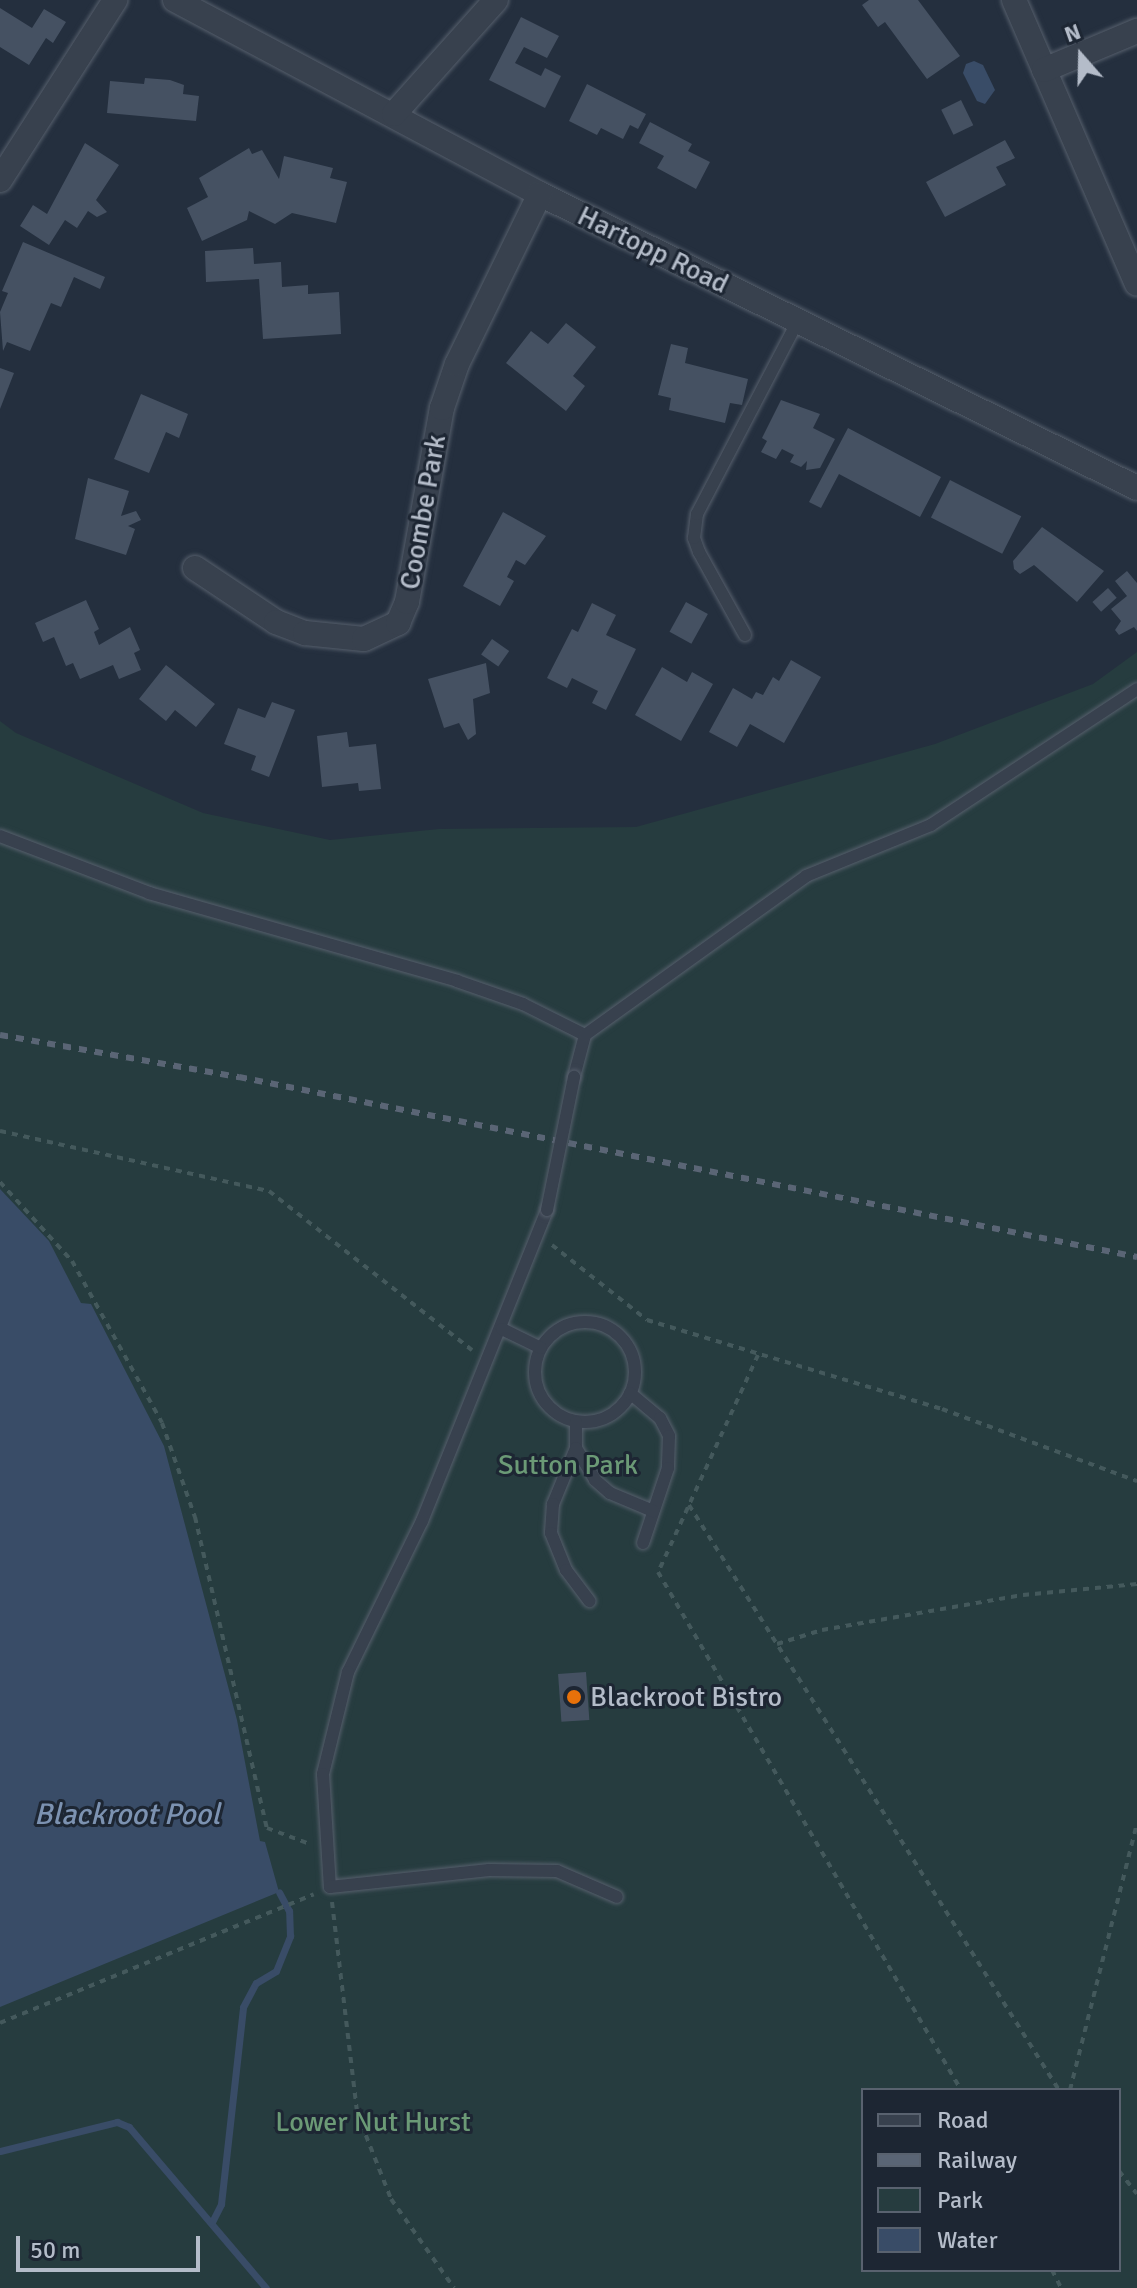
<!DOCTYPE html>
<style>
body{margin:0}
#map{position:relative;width:1137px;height:2288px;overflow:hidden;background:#242f3e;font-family:Signika,sans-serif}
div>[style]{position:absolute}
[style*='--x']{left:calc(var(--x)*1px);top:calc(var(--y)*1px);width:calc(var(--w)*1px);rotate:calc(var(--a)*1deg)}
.green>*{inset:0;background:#263c3f}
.water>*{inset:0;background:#394c67}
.stream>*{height:7px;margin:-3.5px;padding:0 3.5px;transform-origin:3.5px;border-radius:3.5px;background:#394c67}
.building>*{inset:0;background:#455162;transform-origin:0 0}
.path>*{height:4px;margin-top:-2px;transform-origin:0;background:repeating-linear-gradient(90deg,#44595c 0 6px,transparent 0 12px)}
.roads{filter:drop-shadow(0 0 2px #565f6c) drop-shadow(0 0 2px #565f6c)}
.lane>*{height:12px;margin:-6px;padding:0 6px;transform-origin:6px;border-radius:6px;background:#38414e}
.lane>.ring{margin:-6px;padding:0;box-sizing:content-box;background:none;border:12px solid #38414e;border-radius:50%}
.street>*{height:24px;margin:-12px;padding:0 12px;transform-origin:12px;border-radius:12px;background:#38414e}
.rail>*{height:6px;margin-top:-3px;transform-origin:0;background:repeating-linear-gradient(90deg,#5a6575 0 8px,transparent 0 16px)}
.bridges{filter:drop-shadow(0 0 2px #565f6c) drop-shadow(0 0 2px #565f6c)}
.lane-bridge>*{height:12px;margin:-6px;padding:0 6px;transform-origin:6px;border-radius:6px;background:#38414e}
.dots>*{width:22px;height:22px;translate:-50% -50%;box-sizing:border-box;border:4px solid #1d2633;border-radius:50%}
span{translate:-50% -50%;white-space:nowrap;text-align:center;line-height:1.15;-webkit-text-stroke:6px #1d2633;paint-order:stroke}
.street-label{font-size:28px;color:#b4bcc9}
.park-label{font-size:28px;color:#6b9a76}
.poi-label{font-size:28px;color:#b4bcc9}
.left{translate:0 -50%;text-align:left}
.water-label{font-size:30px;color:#7c92b1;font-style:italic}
.legend{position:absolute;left:861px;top:2088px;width:260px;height:184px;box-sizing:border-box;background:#1d2633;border:2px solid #59626f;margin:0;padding:10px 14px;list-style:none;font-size:24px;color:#b4bcc9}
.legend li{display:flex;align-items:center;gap:16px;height:40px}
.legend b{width:40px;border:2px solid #59626f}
.north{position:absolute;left:1041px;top:16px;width:80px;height:80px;-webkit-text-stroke:6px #1d2633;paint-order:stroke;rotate:340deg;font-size:22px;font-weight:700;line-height:32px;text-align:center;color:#b4bcc9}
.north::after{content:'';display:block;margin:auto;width:28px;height:36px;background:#b4bcc9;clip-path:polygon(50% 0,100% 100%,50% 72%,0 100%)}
.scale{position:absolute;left:16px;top:2236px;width:184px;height:36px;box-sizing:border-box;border:4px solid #b4bcc9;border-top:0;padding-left:10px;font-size:24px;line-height:28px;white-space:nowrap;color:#b4bcc9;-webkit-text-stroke:6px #1d2633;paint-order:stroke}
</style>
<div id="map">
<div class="green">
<i style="clip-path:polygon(evenodd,1137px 652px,1137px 2288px,0 2288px,0 721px,16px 733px,203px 813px,330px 840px,439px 829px,636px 827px,935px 744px,1093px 684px,1137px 652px,863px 2090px,1119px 2090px,1119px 2270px,863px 2270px,863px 2090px)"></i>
</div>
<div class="water">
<i style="clip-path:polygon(974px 61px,983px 65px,995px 90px,985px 104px,977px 101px,963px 73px,966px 64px)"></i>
<i style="clip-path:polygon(0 1189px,49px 1241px,81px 1303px,91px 1304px,164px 1446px,237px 1720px,260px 1841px,265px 1842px,279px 1892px,0 2007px)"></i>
</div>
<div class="stream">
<i style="--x:0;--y:2151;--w:121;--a:-13.9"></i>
<i style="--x:117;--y:2122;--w:13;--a:23"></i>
<i style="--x:129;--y:2127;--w:211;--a:49.6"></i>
<i style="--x:212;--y:2222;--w:20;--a:-63"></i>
<i style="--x:221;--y:2204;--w:198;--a:-83.6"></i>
<i style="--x:243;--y:2007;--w:27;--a:-62"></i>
<i style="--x:256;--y:1983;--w:23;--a:-31"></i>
<i style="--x:276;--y:1971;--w:38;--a:-68"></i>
<i style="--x:290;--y:1936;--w:25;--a:-92"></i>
<i style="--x:289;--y:1911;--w:21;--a:-118"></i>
</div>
<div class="building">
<i style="clip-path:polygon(869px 0,918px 0,960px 56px,927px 79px,885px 22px,878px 27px,862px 5px)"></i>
<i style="clip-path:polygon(0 8px,32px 28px,44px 9px,66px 22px,53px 43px,46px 38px,29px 65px,0 47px)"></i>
<i style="clip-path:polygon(521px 17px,559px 36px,547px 58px,524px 47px,515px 63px,541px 76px,545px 68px,561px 76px,545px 108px,489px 80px)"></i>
<i style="clip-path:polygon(145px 78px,170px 80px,184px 85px,183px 94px,199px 96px,196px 121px,107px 113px,110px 81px,144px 84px)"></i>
<i style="clip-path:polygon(587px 84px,646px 114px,638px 129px,630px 125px,623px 139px,601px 128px,597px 135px,569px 121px)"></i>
<i style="left:961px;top:100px;width:28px;height:22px;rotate:64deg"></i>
<i style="clip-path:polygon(650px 122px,692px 144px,688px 151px,710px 162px,696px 189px,657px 168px,664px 156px,639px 143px)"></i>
<i style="clip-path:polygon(1005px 140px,1015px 158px,996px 167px,1006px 185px,945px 217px,926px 182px)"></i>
<i style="clip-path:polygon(85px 143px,119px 165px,96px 200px,107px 212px,97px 217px,88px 211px,77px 228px,65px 220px,49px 245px,20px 226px,33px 205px,47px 214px)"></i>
<i style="clip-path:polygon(249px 148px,252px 154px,262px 150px,279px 179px,284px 156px,333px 168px,330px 178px,347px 182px,336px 223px,292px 213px,275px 224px,249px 211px,247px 220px,202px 241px,187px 208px,208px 197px,199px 178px)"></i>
<i style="clip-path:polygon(23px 242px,105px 277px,100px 289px,74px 277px,61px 307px,51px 303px,30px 351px,7px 342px,3px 351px,0 312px,8px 293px,2px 291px)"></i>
<i style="clip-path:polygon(253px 248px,254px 264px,281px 262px,282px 287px,308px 285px,308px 294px,339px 292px,341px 334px,263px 339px,259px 279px,206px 282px,205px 251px)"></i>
<i style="clip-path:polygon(566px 323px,596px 347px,573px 376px,585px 386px,566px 411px,506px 363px,531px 331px,548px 344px)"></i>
<i style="clip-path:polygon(671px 344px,688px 348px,685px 363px,748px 379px,742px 405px,730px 403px,725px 423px,669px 410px,671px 398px,658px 395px)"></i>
<i style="clip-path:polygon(0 368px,14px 373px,0 409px)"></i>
<i style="clip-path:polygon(141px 394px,188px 414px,179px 438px,166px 432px,149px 473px,114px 459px)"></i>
<i style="clip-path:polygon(781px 400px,820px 414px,813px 428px,835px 439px,820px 468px,806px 470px,807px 461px,801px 467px,790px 462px,794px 455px,782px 449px,776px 459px,761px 452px,767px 441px,762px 438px)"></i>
<i style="clip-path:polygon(848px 428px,941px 477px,920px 517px,839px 474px,821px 508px,809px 502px)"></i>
<i style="clip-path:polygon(88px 478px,129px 491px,121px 516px,136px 511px,141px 520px,128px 526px,135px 529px,126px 555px,75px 539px)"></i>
<i style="left:950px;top:480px;width:80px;height:42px;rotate:27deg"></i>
<i style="clip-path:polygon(503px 512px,546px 536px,525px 565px,516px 560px,507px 577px,514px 581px,500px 606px,463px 586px)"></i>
<i style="clip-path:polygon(1042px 527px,1104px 571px,1077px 602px,1034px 565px,1020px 574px,1014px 569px,1013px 561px)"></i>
<i style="clip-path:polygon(1127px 571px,1137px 583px,1137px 631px,1134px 627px,1119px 635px,1115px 630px,1121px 621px,1111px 609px,1127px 596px,1115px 581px)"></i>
<i style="left:1108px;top:588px;width:13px;height:21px;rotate:48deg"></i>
<i style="clip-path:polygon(86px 600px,99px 629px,94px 632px,99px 645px,130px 627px,140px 650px,134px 653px,141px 670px,119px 679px,113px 665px,80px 679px,73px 663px,66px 666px,54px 637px,43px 642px,35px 623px)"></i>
<i style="left:686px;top:602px;width:25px;height:34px;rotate:29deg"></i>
<i style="clip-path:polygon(592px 603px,616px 615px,606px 635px,636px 649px,606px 710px,592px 703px,598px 691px,572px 678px,567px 688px,547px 678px,572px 629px,578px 632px)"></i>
<i style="left:492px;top:639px;width:21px;height:19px;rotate:35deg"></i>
<i style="clip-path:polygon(791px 660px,821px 677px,784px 743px,750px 724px,737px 747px,709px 732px,733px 688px,752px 699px,756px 692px,763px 695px,773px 677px,779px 681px)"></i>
<i style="clip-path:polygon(486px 663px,490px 693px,473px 699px,476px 734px,468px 740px,459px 723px,444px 728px,428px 679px)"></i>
<i style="clip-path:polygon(166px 665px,215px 704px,196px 727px,175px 710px,166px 721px,139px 699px)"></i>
<i style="clip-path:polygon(662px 667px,687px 682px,692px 672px,713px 684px,681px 741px,635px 715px)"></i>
<i style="clip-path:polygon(272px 702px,295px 710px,269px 777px,251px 770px,256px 756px,224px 744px,238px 708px,265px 718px)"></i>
<i style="clip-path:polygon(347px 732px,349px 747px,376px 744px,381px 789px,359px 791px,358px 783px,322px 787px,317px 736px)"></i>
<i style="left:586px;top:1672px;width:48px;height:28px;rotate:86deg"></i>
</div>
<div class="path">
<i style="--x:0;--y:1131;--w:276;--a:12.6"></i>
<i style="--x:269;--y:1191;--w:258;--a:38.1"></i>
<i style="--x:0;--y:1182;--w:107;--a:47.7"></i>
<i style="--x:72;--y:1261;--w:185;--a:60.9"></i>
<i style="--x:162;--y:1423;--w:100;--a:70.7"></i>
<i style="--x:195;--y:1517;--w:319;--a:77"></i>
<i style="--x:267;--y:1828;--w:46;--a:20.4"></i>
<i style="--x:552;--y:1245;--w:121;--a:38.3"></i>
<i style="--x:647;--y:1320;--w:308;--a:16.8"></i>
<i style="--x:942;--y:1409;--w:208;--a:20.3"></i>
<i style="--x:758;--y:1355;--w:239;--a:114.7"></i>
<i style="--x:658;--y:1572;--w:600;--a:59.67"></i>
<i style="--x:689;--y:1505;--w:692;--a:57.69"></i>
<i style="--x:777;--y:1644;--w:47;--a:-17.3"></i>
<i style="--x:822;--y:1630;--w:204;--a:-9.9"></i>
<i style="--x:1023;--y:1595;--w:115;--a:-5.5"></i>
<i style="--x:332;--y:1902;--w:212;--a:83.2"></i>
<i style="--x:357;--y:2113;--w:92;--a:68.4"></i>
<i style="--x:391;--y:2199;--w:109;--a:54.7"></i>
<i style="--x:0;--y:2023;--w:339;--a:-22.3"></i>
<i style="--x:1070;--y:2090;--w:275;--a:-75.9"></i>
<i style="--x:1119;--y:2171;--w:29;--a:52"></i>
<i style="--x:1052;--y:2270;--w:20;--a:63"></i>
</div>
<div class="roads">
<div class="lane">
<i style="--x:745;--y:635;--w:95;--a:-119"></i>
<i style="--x:699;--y:552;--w:15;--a:-110"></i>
<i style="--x:694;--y:538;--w:24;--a:-83"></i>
<i style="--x:697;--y:514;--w:218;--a:-62.4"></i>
<i style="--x:0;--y:836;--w:160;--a:20.9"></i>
<i style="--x:149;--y:893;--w:320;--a:15.9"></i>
<i style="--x:457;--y:981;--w:70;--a:19.2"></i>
<i style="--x:523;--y:1004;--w:69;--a:26.6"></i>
<i style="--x:574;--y:1077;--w:43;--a:-75.3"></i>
<i style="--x:585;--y:1035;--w:272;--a:-35.7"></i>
<i style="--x:806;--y:876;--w:135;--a:-22.2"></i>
<i style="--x:931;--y:825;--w:247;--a:-33.4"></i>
<i style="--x:547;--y:1210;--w:335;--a:111.9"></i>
<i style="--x:422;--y:1521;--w:168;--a:116.1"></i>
<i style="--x:348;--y:1672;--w:105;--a:103.8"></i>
<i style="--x:323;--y:1774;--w:113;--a:86.5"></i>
<i style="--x:330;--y:1887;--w:160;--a:-6.1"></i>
<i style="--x:489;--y:1870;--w:68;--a:0.8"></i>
<i style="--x:557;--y:1871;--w:65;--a:23.4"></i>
<i class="ring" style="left:535px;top:1322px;width:88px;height:88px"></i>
<i style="--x:502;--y:1329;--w:43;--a:26"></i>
<i style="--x:630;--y:1393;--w:39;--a:40"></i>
<i style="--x:660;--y:1418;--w:20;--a:63"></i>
<i style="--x:669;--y:1436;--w:32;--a:92"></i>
<i style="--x:668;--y:1468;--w:79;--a:108.4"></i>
<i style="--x:576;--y:1422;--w:26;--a:90"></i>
<i style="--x:576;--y:1448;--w:61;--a:112.3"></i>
<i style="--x:553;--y:1504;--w:29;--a:94"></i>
<i style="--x:551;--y:1533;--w:40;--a:68"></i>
<i style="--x:566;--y:1570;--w:39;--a:53"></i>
<i style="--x:576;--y:1448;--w:37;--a:59"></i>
<i style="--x:595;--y:1480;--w:20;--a:41"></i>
<i style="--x:610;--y:1493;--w:47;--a:22.7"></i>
</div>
<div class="street">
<i style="--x:175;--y:0;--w:413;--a:28"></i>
<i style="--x:540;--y:194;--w:665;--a:26.22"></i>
<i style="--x:1014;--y:0;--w:309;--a:66.6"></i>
<i style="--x:1044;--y:70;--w:101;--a:-22.8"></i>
<i style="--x:394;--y:114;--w:153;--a:-48.2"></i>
<i style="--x:0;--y:180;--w:214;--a:-57.4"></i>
<i style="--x:195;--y:568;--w:97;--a:33.7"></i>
<i style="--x:276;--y:622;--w:31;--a:21"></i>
<i style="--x:305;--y:633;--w:59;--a:5.8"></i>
<i style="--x:364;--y:639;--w:38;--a:-25"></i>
<i style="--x:398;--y:623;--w:23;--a:-67"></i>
<i style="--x:407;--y:602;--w:197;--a:-79.8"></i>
<i style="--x:442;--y:408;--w:46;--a:-71.2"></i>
<i style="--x:457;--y:364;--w:189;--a:-64"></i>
</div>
</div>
<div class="rail">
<i style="--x:0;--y:1035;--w:243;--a:10"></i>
<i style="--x:239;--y:1077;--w:916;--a:11.33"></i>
</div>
<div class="bridges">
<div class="lane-bridge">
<i style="--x:547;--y:1210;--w:136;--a:-78.5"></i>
</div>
</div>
<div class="dots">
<i style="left:574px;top:1697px;background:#e8710a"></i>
</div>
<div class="street-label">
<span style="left:653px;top:250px;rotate:26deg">Hartopp Road</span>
<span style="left:423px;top:512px;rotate:-80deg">Coombe Park</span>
</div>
<div class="park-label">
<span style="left:568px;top:1465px">Sutton Park</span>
<span style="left:373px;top:2122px">Lower Nut Hurst</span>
</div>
<div class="poi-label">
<span class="left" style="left:590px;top:1697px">Blackroot Bistro</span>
</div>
<div class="water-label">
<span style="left:127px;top:1815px">Blackroot Pool</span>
</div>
<ul class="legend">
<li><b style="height:10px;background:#38414e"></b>Road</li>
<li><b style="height:10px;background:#5a6575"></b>Railway</li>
<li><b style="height:22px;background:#263c3f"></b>Park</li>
<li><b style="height:22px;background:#394c67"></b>Water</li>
</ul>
<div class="north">N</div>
<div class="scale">50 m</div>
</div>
